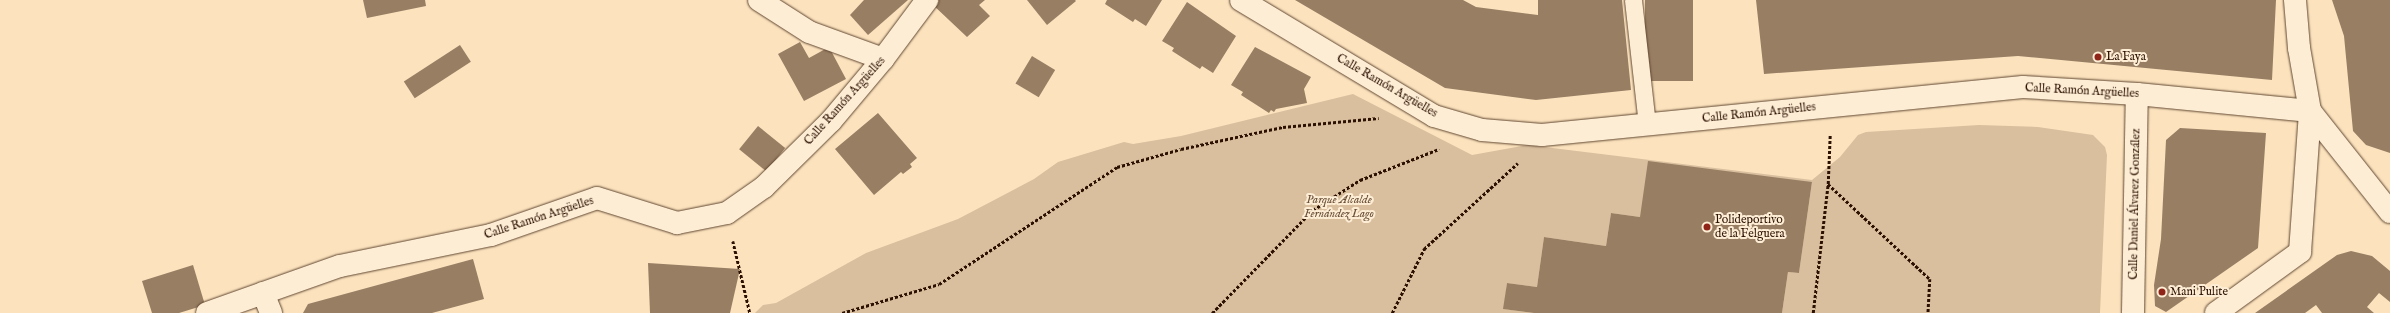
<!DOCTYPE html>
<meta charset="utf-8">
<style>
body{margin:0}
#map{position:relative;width:2390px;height:313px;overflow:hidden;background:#fce3be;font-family:"IM FELL English",serif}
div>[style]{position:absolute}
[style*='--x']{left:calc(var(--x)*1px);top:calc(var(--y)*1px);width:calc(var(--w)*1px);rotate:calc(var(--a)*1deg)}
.green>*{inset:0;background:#d9bf9e}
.building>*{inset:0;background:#987e63;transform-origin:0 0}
.path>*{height:2.5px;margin-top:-1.25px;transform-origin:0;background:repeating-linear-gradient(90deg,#2c1100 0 3px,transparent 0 5px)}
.roads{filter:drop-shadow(0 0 1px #604630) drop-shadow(0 0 1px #604630)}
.service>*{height:17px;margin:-8.5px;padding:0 8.5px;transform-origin:8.5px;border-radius:8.5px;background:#fdedd5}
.minor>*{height:22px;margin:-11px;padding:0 11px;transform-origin:11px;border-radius:11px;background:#fdedd5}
.dots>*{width:11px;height:11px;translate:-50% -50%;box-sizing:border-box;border:2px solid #fdedd5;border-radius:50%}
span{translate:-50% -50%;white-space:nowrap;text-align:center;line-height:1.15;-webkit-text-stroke:4px #fdedd5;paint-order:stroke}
.poi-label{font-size:12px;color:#2c1100}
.left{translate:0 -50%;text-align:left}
.street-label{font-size:12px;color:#2c1100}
.park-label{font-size:12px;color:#694e37;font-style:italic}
</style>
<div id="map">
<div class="green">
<i style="clip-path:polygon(1353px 94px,1472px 155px,1528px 145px,1812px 180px,1840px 157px,1858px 135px,1866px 132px,1979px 125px,2038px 127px,2093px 135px,2105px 147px,2107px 155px,2100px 313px,1782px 313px,1788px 272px,1799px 273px,1812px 182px,1640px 217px,1611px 213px,1606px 246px,1544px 237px,1537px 287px,1507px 283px,1504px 309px,1534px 313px,755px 313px,763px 305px,776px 303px,866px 253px,958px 219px,1034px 179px,1058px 162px,1124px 142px,1133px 144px,1181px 136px)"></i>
</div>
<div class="building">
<i style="clip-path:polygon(363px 0,425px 0,426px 6px,367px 18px)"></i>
<i style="clip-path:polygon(864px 0,908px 0,868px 35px,850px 15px)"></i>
<i style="clip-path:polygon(936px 0,985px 0,979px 5px,990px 16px,967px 37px,932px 4px)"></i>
<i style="clip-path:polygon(1027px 0,1075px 0,1076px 1px,1047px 25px)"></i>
<i style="clip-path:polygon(1107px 0,1162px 0,1146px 26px,1135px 19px,1133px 22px,1105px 4px)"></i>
<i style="clip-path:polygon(1295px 0,1463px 0,1476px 7px,1538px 15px,1538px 0,1622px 0,1631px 90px,1536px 100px,1445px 88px)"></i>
<i style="left:1645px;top:0;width:48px;height:81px"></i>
<i style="clip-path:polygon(1756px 0,2276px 0,2272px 80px,2018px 56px,1764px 74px)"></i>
<i style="clip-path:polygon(2332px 0,2390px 0,2390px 153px,2366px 145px,2353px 131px,2344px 36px)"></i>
<i style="clip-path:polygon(1187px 2px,1236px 36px,1213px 73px,1202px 66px,1200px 69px,1172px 51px,1174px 48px,1162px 41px)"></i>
<i style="clip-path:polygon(800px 42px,809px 58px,829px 47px,846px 79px,804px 101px,778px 54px)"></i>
<i style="left:460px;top:45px;width:20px;height:67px;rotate:57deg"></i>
<i style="clip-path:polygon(1255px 47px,1311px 77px,1304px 89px,1307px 103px,1276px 109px,1274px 112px,1271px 110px,1269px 113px,1241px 95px,1243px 92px,1231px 85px)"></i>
<i style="left:1032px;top:56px;width:27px;height:32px;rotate:31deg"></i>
<i style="clip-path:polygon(878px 113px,917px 158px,910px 164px,912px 167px,903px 174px,901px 172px,874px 195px,835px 149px)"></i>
<i style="left:758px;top:126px;width:35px;height:30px;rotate:39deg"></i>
<i style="clip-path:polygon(2180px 128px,2266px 133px,2258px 248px,2166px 312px,2155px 306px,2154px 285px,2161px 239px,2166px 140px)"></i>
<i style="clip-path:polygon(1648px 161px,1812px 182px,1799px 273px,1788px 272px,1782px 313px,1534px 313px,1503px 309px,1507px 283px,1537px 287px,1544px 237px,1606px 246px,1611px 213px,1640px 217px)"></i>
<i style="clip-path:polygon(2351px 251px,2372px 256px,2390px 271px,2390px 302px,2379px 293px,2367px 307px,2374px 313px,2322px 313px,2316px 305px,2305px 313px,2255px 313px,2337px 255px)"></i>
<i style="clip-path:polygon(473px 259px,484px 299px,432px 313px,303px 313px,308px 304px)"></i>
<i style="clip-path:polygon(648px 263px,740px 269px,730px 313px,650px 313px)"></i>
<i style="clip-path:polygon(193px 265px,205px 305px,179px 313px,152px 313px,142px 281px)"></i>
</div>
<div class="path">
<i style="--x:1828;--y:184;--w:139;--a:43"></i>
<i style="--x:1930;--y:279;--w:34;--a:93"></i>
<i style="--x:733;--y:241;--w:74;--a:76.7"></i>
<i style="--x:842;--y:313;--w:101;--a:-16.6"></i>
<i style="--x:939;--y:284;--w:213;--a:-33.3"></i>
<i style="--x:1117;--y:167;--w:66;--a:-15.7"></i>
<i style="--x:1181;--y:149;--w:104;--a:-12.2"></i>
<i style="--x:1283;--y:127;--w:96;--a:-5.4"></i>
<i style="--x:1212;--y:313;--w:144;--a:-45.6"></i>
<i style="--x:1313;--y:210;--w:56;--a:-32.6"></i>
<i style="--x:1360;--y:180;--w:85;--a:-21.4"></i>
<i style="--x:1392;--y:313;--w:72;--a:-63.4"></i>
<i style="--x:1424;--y:249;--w:127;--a:-42.5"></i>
<i style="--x:1813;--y:313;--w:130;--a:-83.4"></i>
<i style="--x:1828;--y:184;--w:50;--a:-87.7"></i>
</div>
<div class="roads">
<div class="service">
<i style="--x:1633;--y:0;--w:125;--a:83.6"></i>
</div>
<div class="minor">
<i style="--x:759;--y:0;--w:59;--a:32.6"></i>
<i style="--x:809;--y:32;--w:79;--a:20"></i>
<i style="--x:1241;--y:0;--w:225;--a:31"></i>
<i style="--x:1434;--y:116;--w:50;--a:16.3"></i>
<i style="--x:1482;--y:130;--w:60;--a:4.8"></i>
<i style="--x:1542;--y:135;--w:483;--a:-5.7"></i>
<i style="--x:2023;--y:87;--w:114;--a:3.5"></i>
<i style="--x:2137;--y:94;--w:174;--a:5.6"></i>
<i style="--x:2310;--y:111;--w:129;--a:51.6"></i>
<i style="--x:263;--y:293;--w:22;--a:68"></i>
<i style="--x:207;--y:313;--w:141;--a:-19.5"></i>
<i style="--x:340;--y:266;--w:154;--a:-11.6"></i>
<i style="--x:491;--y:235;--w:112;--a:-19.2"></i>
<i style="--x:597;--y:198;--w:84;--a:17.4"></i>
<i style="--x:677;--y:223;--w:51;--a:-11.3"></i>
<i style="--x:727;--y:213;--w:45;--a:-35.1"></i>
<i style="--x:764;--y:187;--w:94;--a:-44.6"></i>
<i style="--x:831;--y:121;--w:81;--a:-50"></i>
<i style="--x:883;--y:59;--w:74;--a:-53.3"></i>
<i style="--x:2133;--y:313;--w:219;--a:-89"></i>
<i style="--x:2216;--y:313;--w:104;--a:-36"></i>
<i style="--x:2300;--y:252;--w:141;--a:-85.9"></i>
<i style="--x:2310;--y:111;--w:64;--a:-99.9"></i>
<i style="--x:2299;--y:48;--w:48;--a:-94.8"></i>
</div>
</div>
<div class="dots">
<i style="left:2098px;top:57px;background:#8f2418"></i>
<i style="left:1707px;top:227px;background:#8f2418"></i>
<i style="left:2162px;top:292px;background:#8f2418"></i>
</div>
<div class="poi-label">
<span class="left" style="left:2106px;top:57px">La Faya</span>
<span class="left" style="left:1715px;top:227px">Polideportivo<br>de la Felguera</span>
<span class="left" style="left:2170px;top:292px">Mani Pulite</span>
</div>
<div class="street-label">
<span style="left:1387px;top:86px;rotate:30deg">Calle Ramón Argüelles</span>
<span style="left:2082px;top:91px;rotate:3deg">Calle Ramón Argüelles</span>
<span style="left:845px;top:101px;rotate:-48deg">Calle Ramón Argüelles</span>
<span style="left:1759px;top:113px;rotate:-6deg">Calle Ramón Argüelles</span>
<span style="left:2135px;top:204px;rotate:-89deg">Calle Daniel Álvarez González</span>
<span style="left:539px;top:218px;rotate:-18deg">Calle Ramón Argüelles</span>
</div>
<div class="park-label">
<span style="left:1339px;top:207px">Parque Alcalde<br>Fernández Lago</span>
</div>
</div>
